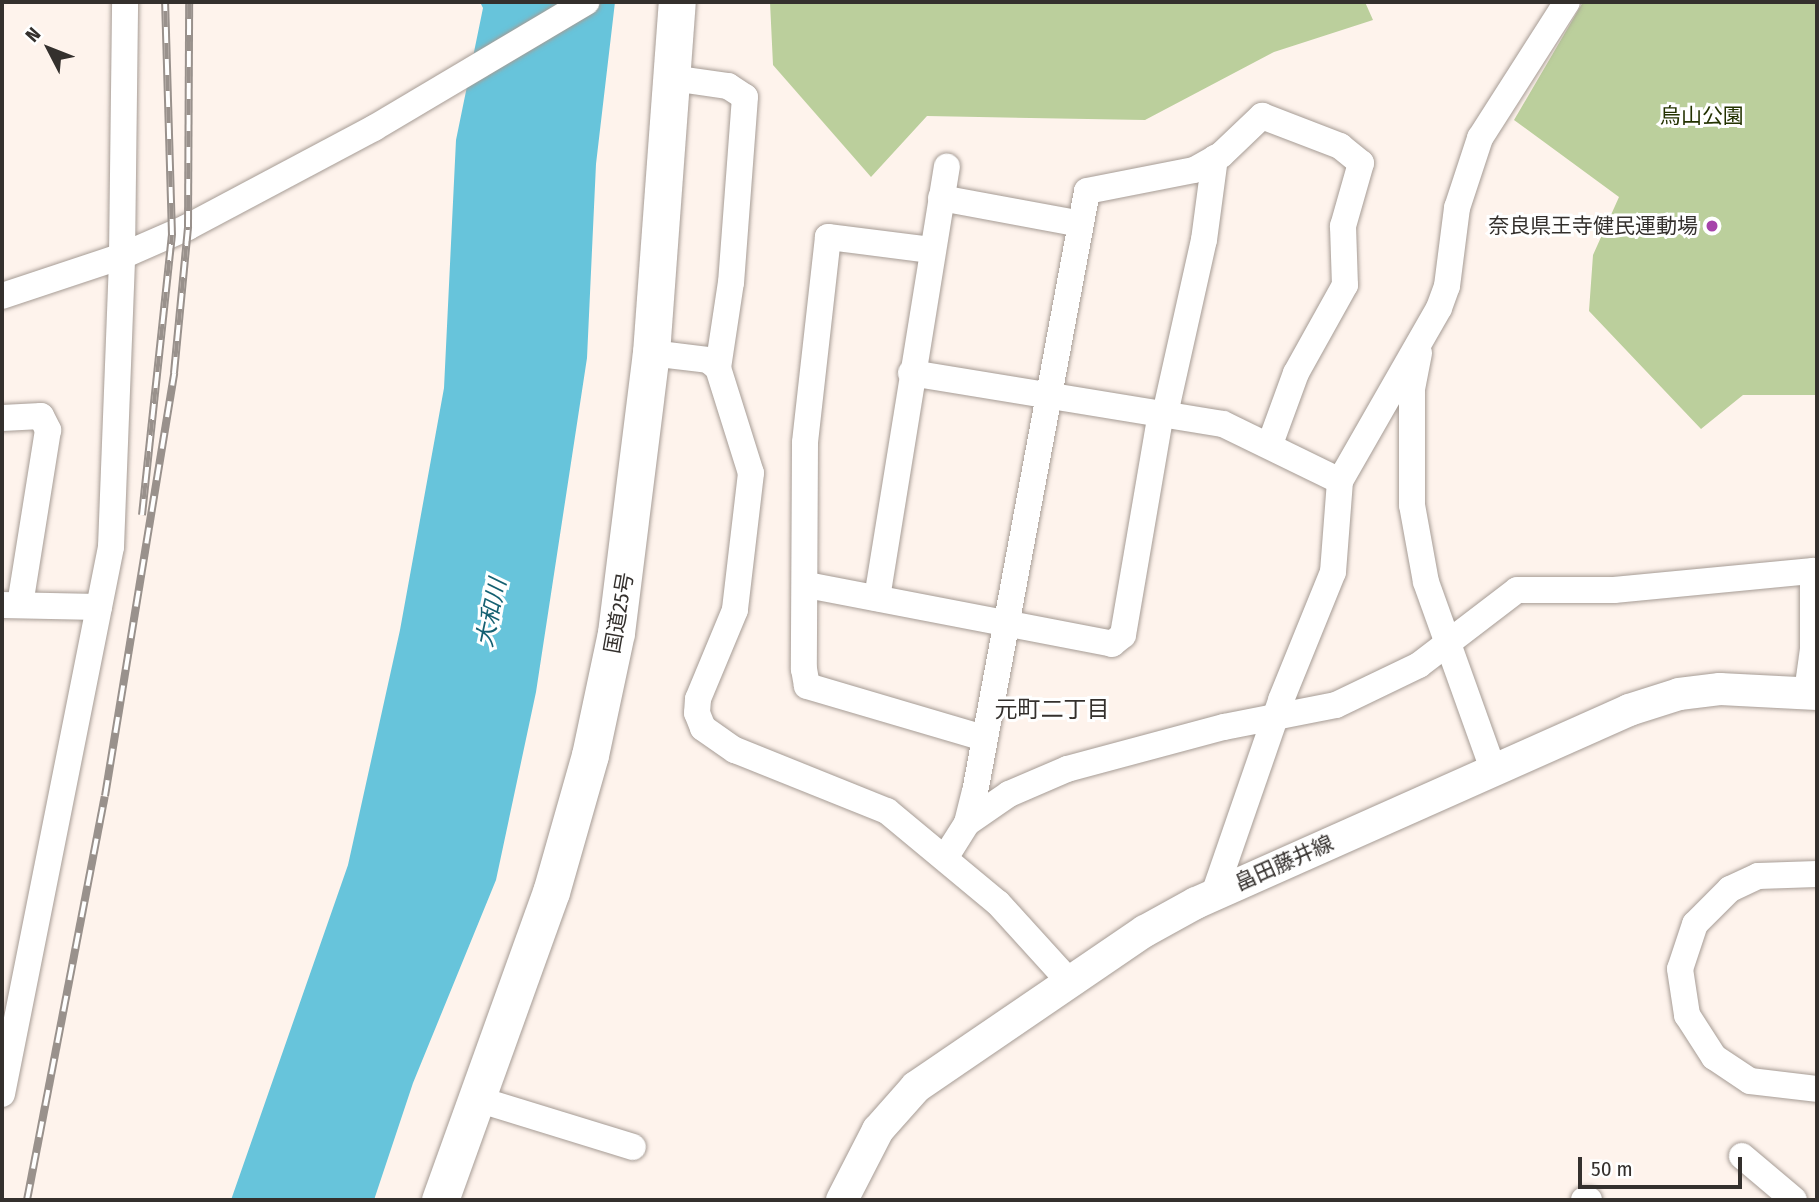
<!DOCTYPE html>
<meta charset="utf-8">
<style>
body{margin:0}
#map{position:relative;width:1819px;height:1202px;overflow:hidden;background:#fef3ec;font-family:"Fira Sans Condensed","Noto Sans JP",sans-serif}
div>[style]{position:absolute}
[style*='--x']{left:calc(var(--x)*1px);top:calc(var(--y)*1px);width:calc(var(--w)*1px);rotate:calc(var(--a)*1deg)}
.green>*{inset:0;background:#bbcf9c}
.water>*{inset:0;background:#67c4db}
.roads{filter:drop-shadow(0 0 2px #a69c95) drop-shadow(0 0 2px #a69c95)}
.minor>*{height:26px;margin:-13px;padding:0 13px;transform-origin:13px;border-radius:13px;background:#fff}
.major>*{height:32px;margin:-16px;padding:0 16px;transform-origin:16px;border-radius:16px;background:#fff}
.highway>*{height:37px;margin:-18.5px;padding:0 18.5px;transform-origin:18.5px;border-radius:18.5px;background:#fff}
.rail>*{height:8px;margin-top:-4px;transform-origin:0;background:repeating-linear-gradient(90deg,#fff 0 16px,#99918c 0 32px);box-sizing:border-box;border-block:2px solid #99918c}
.dots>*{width:19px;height:19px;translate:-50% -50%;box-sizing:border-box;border:4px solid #fff;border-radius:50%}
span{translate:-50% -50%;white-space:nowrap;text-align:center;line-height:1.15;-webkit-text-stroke:6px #fff;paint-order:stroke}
.park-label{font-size:21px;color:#233200}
.poi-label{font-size:21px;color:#34302d}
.right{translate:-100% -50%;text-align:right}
.street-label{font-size:21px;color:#34302d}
.water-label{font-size:23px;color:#146071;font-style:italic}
.neighbourhood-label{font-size:23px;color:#34302d}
.frame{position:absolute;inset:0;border:4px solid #34302d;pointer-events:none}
.north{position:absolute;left:14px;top:14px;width:70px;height:70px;-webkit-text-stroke:5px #fff;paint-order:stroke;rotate:312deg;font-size:19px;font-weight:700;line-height:28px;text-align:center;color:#34302d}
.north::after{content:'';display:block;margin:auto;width:24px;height:32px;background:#34302d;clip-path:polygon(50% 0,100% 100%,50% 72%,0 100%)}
.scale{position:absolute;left:1578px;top:1157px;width:164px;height:32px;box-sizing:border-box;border:4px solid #34302d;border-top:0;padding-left:9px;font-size:21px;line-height:24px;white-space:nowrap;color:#34302d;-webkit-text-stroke:5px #fff;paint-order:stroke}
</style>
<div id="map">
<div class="green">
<i style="clip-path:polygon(770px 2px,1365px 2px,1373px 20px,1274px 52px,1145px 120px,927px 116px,871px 177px,773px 65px)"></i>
<i style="clip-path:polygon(1583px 2px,1817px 2px,1817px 395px,1743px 395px,1701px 429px,1589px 311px,1593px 255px,1619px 197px,1514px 120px)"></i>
</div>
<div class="water">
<i style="clip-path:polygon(480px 2px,615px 2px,596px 164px,587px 358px,536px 692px,496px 880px,413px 1083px,374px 1200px,231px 1200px,348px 865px,400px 630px,444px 388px,456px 140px,483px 8px)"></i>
</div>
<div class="roads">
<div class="minor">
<i style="--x:672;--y:78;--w:57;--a:8.1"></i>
<i style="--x:728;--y:86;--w:20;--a:33"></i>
<i style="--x:745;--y:97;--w:186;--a:94.3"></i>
<i style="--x:731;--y:282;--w:87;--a:98.6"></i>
<i style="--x:941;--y:198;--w:142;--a:10.5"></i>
<i style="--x:931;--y:250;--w:104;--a:-172.8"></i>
<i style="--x:828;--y:237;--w:207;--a:96.4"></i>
<i style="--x:805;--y:443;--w:226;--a:90.3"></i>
<i style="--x:804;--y:669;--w:17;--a:80"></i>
<i style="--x:807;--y:686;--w:184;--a:16.4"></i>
<i style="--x:2;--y:296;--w:126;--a:-18.4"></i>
<i style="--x:122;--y:256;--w:72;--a:-23.7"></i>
<i style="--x:188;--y:227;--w:211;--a:-28"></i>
<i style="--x:374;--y:128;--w:247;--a:-30.7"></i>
<i style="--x:651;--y:353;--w:57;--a:7"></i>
<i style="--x:708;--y:360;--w:13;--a:39"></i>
<i style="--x:718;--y:368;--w:110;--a:72.6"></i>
<i style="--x:751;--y:473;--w:138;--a:96.7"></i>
<i style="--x:735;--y:610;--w:96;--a:112.6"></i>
<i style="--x:698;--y:699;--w:14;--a:94"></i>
<i style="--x:697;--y:713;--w:16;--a:68"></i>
<i style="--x:703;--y:728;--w:39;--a:35"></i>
<i style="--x:735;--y:750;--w:164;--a:21.9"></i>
<i style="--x:887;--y:811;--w:144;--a:39.7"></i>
<i style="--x:998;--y:903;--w:107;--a:47.7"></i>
<i style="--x:1419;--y:353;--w:38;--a:101"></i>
<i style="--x:1412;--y:390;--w:115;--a:90"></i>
<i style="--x:1412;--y:505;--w:78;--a:79.7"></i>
<i style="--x:1426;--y:582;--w:199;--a:70.3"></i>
<i style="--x:911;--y:373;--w:316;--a:9.3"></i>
<i style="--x:1223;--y:424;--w:130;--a:26"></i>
<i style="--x:1165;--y:414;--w:178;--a:-77.4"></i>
<i style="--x:1204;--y:240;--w:83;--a:-82.4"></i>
<i style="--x:2;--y:418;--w:39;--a:-3"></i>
<i style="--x:41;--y:416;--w:16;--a:63"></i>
<i style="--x:48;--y:430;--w:176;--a:99.1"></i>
<i style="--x:807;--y:585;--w:311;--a:10.9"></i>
<i style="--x:1112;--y:644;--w:14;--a:-39"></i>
<i style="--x:1123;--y:635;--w:225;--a:-80.3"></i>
<i style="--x:877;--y:598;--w:437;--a:-80.8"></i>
<i style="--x:2;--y:605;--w:97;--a:1.2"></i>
<i style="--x:967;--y:823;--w:51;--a:-34.6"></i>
<i style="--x:1009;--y:794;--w:63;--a:-23.3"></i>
<i style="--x:1067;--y:769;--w:163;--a:-15"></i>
<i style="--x:1224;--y:727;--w:114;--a:-11.1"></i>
<i style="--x:1336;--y:705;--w:92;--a:-25.7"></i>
<i style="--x:1419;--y:665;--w:123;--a:-37.4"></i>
<i style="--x:1517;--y:590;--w:97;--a:0"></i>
<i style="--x:1614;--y:590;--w:200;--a:-5.5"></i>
<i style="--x:1813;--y:571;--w:78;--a:90"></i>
<i style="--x:1813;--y:649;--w:43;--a:97.9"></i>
<i style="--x:945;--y:858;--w:41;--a:-57.8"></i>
<i style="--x:967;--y:823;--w:32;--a:-76"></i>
<i style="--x:975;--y:792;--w:611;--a:-79.44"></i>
<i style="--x:1087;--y:191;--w:109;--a:-11.1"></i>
<i style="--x:1194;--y:170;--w:31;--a:-29"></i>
<i style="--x:1221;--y:155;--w:57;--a:-43.6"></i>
<i style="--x:1262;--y:116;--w:84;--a:21"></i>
<i style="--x:1340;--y:146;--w:27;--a:39"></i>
<i style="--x:1361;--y:163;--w:66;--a:105.9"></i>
<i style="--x:1343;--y:226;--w:59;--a:88.1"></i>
<i style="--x:1345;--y:285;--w:101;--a:119.1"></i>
<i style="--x:1296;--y:373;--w:76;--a:110.1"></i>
<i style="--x:1817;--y:874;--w:59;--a:178.1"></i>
<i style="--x:1758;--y:876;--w:31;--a:155"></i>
<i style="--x:1730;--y:889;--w:49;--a:135"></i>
<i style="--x:1695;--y:924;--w:47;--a:108.4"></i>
<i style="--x:1680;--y:969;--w:47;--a:81.3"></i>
<i style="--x:1687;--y:1015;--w:50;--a:57.3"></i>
<i style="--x:1714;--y:1057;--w:43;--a:33.7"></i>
<i style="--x:1750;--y:1081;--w:67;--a:6.8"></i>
<i style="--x:1214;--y:894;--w:205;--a:-70.9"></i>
<i style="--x:1281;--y:700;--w:138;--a:-67.9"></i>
<i style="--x:1333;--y:572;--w:91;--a:-85.6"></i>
<i style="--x:1340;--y:481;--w:199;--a:-60.2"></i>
<i style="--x:1439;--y:308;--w:23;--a:-70"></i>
<i style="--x:1447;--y:286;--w:79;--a:-82.7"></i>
<i style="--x:1457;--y:208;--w:74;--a:-71.8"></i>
<i style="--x:1480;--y:138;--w:161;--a:-57.4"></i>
<i style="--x:2;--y:1094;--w:558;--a:-78.73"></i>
<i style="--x:111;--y:547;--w:291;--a:-87.8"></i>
<i style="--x:122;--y:256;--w:254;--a:-89.3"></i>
<i style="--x:477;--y:1099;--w:163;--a:17.1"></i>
<i style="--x:1742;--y:1156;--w:68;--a:40.2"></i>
<i style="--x:1584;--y:1200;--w:5;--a:0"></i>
</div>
<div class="major">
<i style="--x:842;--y:1200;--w:79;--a:-62.8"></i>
<i style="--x:878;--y:1130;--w:57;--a:-48.5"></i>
<i style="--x:916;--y:1087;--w:277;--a:-34.3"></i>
<i style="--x:1145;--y:931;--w:58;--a:-28.8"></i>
<i style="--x:1196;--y:903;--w:474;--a:-24"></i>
<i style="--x:1629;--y:710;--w:52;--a:-17.7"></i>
<i style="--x:1679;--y:694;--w:41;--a:-7"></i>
<i style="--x:1720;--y:689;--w:97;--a:3"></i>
</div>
<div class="highway">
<i style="--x:440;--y:1200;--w:327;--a:-70.2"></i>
<i style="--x:551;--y:892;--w:142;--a:-74.1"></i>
<i style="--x:590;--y:755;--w:125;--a:-78"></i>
<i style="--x:616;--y:633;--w:282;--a:-82.9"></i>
<i style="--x:651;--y:353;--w:352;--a:-85.8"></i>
</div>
</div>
<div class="rail">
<i style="--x:142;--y:515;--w:282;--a:-83.9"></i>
<i style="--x:172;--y:235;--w:233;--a:-91.7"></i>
<i style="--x:27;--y:1200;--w:411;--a:-79.1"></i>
<i style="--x:105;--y:796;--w:429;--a:-80.7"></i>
<i style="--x:174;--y:373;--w:147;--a:-84.5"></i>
<i style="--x:188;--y:227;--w:225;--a:-89.7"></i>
</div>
<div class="dots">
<i style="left:1712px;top:226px;background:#a643aa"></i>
</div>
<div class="park-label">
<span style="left:1702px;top:116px">烏山公園</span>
</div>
<div class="poi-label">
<span class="right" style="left:1698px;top:226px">奈良県王寺健民運動場</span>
</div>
<div class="street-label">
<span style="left:619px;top:613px;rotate:-80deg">国道25号</span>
<span style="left:1284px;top:863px;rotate:-24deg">畠田藤井線</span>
</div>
<div class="water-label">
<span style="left:491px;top:613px;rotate:-78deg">大和川</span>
</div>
<div class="neighbourhood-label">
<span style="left:1052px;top:709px">元町二丁目</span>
</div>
<div class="frame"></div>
<div class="north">N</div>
<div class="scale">50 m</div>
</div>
